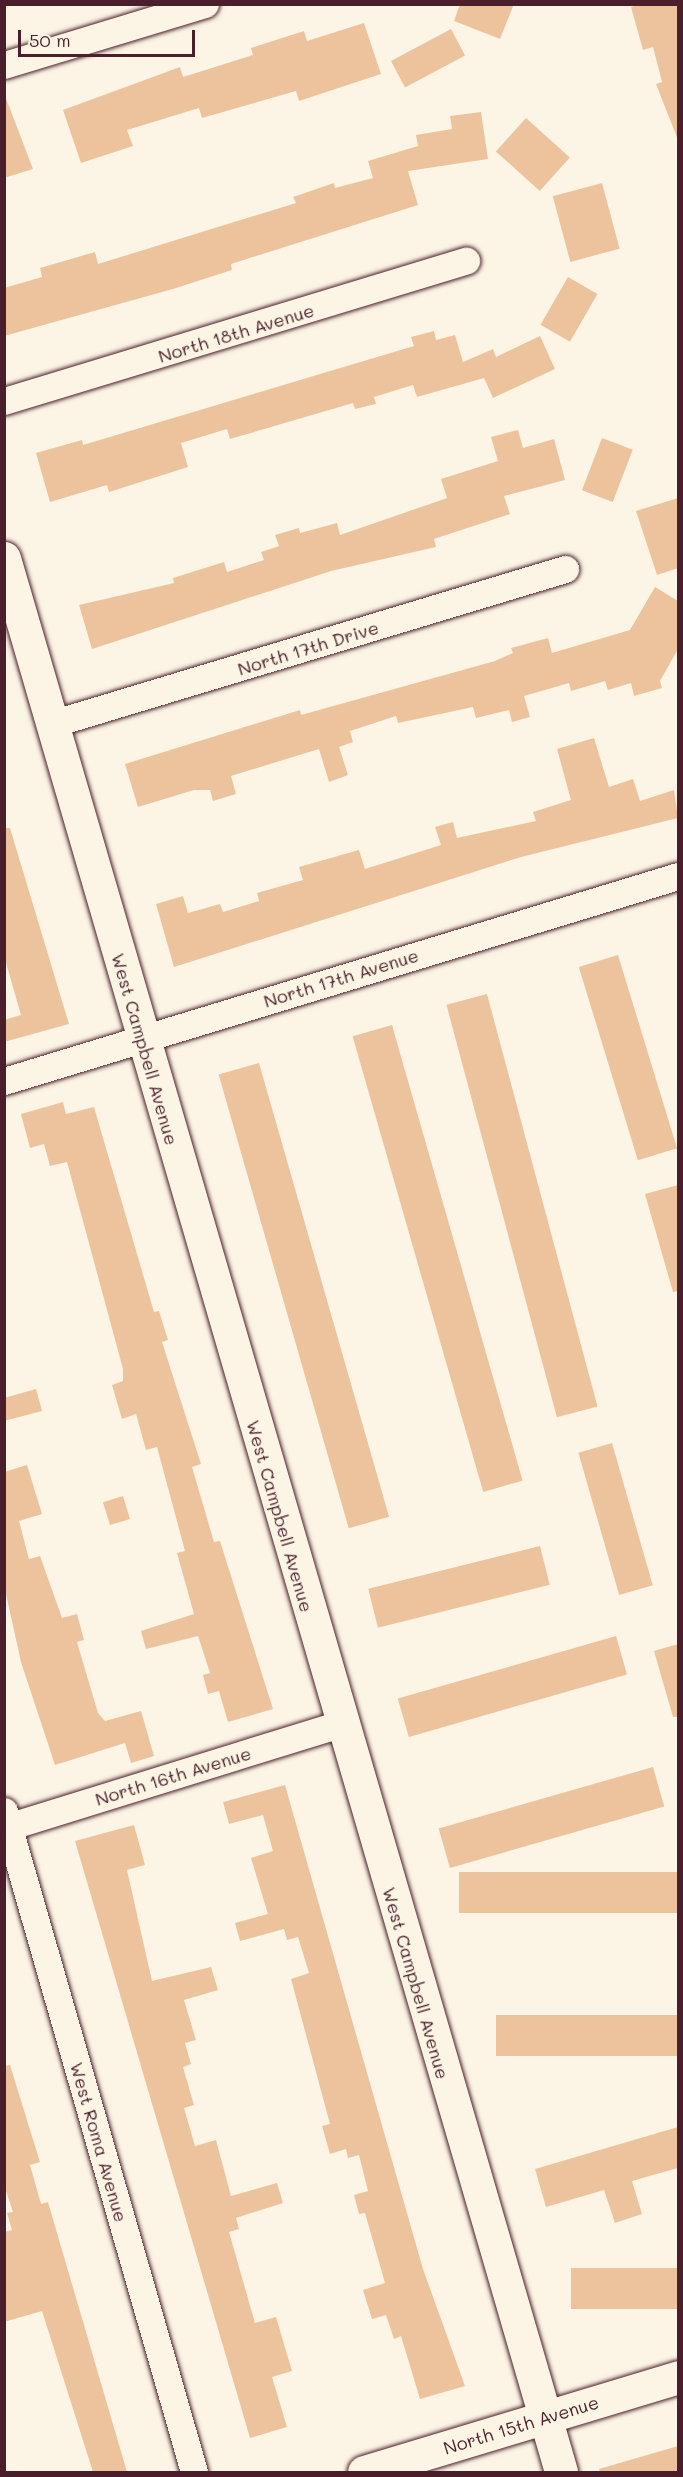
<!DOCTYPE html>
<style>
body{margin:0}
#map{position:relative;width:683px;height:2477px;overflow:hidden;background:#fcf5e5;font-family:Mali,sans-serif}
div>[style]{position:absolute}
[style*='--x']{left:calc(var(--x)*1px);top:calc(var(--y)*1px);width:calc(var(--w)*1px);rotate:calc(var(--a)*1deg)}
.building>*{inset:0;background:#edc39d;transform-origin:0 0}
.roads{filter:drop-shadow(0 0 2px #4a1f2b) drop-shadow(0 0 2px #4a1f2b)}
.minor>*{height:27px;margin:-13.5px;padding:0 13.5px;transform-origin:13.5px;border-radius:13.5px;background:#fcf5e5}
.tertiary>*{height:33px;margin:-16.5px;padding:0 16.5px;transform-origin:16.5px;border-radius:16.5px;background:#fcf5e5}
span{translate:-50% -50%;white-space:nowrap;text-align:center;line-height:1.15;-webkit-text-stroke:5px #fcf5e5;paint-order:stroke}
.street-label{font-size:18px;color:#4a1f2b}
.frame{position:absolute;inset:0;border:6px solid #4a1f2b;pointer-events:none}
.scale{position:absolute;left:18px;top:30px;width:177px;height:27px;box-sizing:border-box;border:3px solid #4a1f2b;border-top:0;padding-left:8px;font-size:18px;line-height:21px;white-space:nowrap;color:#4a1f2b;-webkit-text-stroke:4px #fcf5e5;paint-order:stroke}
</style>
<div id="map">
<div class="building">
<i style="clip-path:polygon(460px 4px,514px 4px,500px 39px,454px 21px)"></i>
<i style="clip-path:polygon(641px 4px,678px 4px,678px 140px,656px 84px,662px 82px,653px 47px,643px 50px,631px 7px)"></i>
<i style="clip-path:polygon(364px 23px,381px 74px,299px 101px,296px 91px,202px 118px,199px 108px,127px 130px,133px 146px,81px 163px,63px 110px,180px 67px,183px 77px,253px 55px,251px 48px,304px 31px,307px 41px)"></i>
<i style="left:451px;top:29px;width:30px;height:68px;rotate:62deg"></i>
<i style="clip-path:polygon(4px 93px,33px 169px,4px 178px)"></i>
<i style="clip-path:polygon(481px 112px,488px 159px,408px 171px,418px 205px,231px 264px,232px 270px,173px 289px,4px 336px,4px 288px,42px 277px,40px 268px,95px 252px,98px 264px,296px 203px,293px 197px,334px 183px,335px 188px,373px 178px,368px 161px,418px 146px,416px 135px,452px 129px,450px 116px)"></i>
<i style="left:526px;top:118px;width:59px;height:45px;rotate:42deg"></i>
<i style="left:602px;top:183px;width:68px;height:51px;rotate:75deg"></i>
<i style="left:568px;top:277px;width:34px;height:55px;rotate:30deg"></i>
<i style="clip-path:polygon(434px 331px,436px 340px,455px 335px,463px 362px,493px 349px,496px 357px,540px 336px,555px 369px,493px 398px,484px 378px,417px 397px,413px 385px,374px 397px,376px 404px,355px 409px,353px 403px,230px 439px,227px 429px,181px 443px,188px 467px,109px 492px,107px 485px,50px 502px,36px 453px,82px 440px,83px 445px,414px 346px,411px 337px)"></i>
<i style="clip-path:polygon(518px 430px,523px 448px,554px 439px,565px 480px,504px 496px,510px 514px,434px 539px,436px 547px,331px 571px,92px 649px,79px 605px,174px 583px,173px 578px,224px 562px,227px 572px,264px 560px,261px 552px,279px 546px,275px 535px,299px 528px,300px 533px,337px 523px,340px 535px,447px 498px,441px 479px,498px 461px,491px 437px)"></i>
<i style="left:602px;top:438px;width:33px;height:56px;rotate:21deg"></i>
<i style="clip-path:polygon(678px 498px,678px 568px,657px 575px,636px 511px)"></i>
<i style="clip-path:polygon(655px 587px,678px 601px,678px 649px,660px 681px,662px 688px,634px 696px,631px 683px,608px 690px,605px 681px,571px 691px,569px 683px,524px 696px,530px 717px,512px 722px,509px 710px,476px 718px,473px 707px,398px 723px,396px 716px,350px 731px,353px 742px,339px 747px,348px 775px,329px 782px,319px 749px,231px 776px,236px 794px,213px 801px,210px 790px,194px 790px,138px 807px,125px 764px,300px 710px,301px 715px,495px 661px,513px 653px,511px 648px,548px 638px,552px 653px,630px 630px)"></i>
<i style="clip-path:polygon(594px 738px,609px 787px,633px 779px,640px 801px,674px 790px,678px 818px,521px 857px,174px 967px,156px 904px,183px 896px,188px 913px,220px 904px,223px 912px,259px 901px,257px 893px,303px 880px,299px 867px,359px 850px,365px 869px,441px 845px,435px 827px,453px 822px,457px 838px,536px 821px,533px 812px,571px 800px,557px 749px)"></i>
<i style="clip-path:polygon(4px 828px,10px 828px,69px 1024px,4px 1042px,4px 1020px,21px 1015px,4px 956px)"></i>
<i style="left:618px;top:955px;width:202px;height:41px;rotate:73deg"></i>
<i style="left:487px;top:994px;width:427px;height:42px;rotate:75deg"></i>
<i style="left:392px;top:1025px;width:474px;height:41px;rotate:74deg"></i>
<i style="left:259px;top:1063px;width:472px;height:42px;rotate:74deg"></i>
<i style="clip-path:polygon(63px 1102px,66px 1114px,94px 1107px,154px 1312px,159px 1311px,168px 1340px,162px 1342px,201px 1464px,192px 1467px,214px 1542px,220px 1541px,273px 1709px,228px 1722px,219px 1691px,208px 1694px,203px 1675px,210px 1673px,198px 1636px,146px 1649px,141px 1631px,194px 1614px,177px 1553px,185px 1551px,157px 1447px,146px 1450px,136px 1414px,122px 1419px,112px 1385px,123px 1381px,123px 1369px,67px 1162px,50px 1166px,44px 1144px,30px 1148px,21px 1114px)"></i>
<i style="clip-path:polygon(678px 1185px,678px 1291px,673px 1292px,645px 1194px)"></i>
<i style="clip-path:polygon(36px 1389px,42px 1411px,4px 1421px,4px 1398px)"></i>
<i style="left:612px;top:1443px;width:148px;height:35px;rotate:74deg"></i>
<i style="clip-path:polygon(27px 1465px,42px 1514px,19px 1521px,29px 1559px,40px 1556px,62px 1618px,77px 1614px,84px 1640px,77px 1642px,98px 1713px,105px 1721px,141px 1711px,154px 1756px,131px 1763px,125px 1743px,55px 1765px,21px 1662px,4px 1585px,4px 1472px)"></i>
<i style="left:123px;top:1496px;width:24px;height:21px;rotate:73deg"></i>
<i style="left:540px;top:1546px;width:40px;height:177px;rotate:76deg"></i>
<i style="left:616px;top:1636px;width:40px;height:227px;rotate:74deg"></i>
<i style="clip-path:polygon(678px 1644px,678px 1717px,673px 1717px,654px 1651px)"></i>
<i style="left:653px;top:1767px;width:41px;height:223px;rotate:74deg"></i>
<i style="clip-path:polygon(285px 1785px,423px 2269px,465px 2386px,420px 2399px,401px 2336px,394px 2339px,386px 2315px,372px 2319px,363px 2290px,385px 2283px,365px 2213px,359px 2214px,354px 2195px,368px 2191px,359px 2155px,348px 2158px,346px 2149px,330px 2154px,322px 2126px,330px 2124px,291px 1979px,309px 1973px,298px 1937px,287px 1940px,284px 1929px,240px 1941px,235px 1923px,268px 1914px,251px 1858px,273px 1851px,263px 1815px,229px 1824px,223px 1802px)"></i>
<i style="clip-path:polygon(134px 1825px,145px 1865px,127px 1870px,152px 1981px,211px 1967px,218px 1990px,184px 2000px,196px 2040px,185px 2043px,191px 2064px,183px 2067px,194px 2105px,184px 2108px,195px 2146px,216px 2140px,231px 2196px,277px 2183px,283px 2203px,236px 2218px,239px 2229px,229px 2232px,255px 2323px,276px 2317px,292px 2371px,272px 2377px,287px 2427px,250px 2438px,75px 1841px)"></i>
<i style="left:678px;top:1872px;width:41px;height:219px;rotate:90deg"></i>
<i style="left:678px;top:2015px;width:41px;height:182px;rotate:90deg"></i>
<i style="clip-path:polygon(10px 2065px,40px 2162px,30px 2165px,41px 2204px,48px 2202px,127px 2472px,93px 2472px,42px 2311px,4px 2322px,4px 2232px,12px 2230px,7px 2213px,13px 2212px,4px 2185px,4px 2066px)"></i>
<i style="clip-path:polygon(678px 2127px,678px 2168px,632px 2181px,642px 2214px,615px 2223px,604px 2190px,546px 2207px,535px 2169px)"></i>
<i style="left:678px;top:2268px;width:41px;height:107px;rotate:90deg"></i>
<i style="clip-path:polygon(678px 2446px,678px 2472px,600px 2472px,599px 2469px)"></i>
</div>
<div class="roads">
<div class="minor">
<i style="--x:4;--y:65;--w:210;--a:-16.9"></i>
<i style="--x:4;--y:401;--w:483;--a:-16.9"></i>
<i style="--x:51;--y:724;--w:537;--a:-16.78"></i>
<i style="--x:4;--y:1081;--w:704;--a:-16.92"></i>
<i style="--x:4;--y:1811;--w:688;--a:73.96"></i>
<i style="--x:4;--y:1828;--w:353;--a:-17.2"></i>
</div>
<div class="tertiary">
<i style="--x:4;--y:558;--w:1993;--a:73.77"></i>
<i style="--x:364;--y:2472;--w:328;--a:-16.8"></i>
</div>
</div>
<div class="street-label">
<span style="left:236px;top:333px;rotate:-17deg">North 18th Avenue</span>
<span style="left:308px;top:648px;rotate:-17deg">North 17th Drive</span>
<span style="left:341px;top:978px;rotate:-17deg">North 17th Avenue</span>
<span style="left:145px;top:1049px;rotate:74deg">West Campbell Avenue</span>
<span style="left:280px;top:1516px;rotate:74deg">West Campbell Avenue</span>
<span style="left:173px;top:1776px;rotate:-17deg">North 16th Avenue</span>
<span style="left:416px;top:1983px;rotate:74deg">West Campbell Avenue</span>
<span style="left:99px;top:2142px;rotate:74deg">West Roma Avenue</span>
<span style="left:521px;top:2425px;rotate:-17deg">North 15th Avenue</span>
</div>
<div class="frame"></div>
<div class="scale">50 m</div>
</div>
